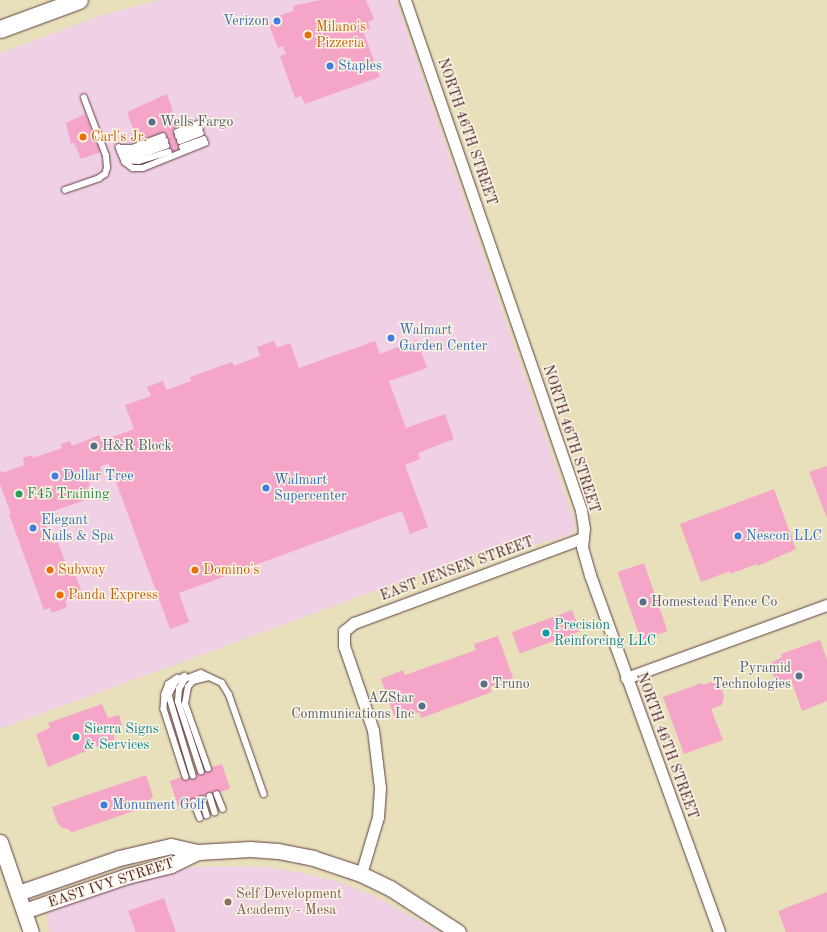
<!DOCTYPE html>
<style>
body{margin:0}
#map{position:relative;width:827px;height:932px;overflow:hidden;background:#e7e0bb;font-family:"Old Standard TT",serif}
div>[style]{position:absolute}
[style*='--x']{left:calc(var(--x)*1px);top:calc(var(--y)*1px);width:calc(var(--w)*1px);rotate:calc(var(--a)*1deg)}
.built>*{inset:0;background:#f0d0e4}
.building>*{inset:0;background:#f5a5c8;transform-origin:0 0}
.roads{filter:drop-shadow(0 0 1px #623c41) drop-shadow(0 0 1px #623c41)}
.lane>*{height:5.5px;margin:-2.75px;padding:0 2.75px;transform-origin:2.75px;border-radius:2.75px;background:#fff}
.street>*{height:11px;margin:-5.5px;padding:0 5.5px;transform-origin:5.5px;border-radius:5.5px;background:#fff}
.secondary>*{height:15px;margin:-7.5px;padding:0 7.5px;transform-origin:7.5px;border-radius:7.5px;background:#fff}
.primary>*{height:17px;margin:-8.5px;padding:0 8.5px;transform-origin:8.5px;border-radius:8.5px;background:#fff}
.dots>*{width:11px;height:11px;translate:-50% -50%;box-sizing:border-box;border:2px solid #fcf5e5;border-radius:50%}
span{translate:-50% -50%;white-space:nowrap;text-align:center;line-height:1.15;-webkit-text-stroke:3px #fcf5e5;paint-order:stroke}
.shop-label{font-size:14px;color:#366cbe}
.right{translate:-100% -50%;text-align:right}
.left{translate:0 -50%;text-align:left}
.food-label{font-size:14px;color:#c56008}
.service-label{font-size:14px;color:#4e5e75}
.street-label{font-size:14px;color:#4a1f2b}
.leisure-label{font-size:14px;color:#27864d}
.culture-label{font-size:14px;color:#0d838f}
.education-label{font-size:14px;color:#785e54}
</style>
<div id="map">
<div class="built">
<i style="clip-path:polygon(160px 0,396px 0,576px 526px,570px 535px,525px 547px,521px 537px,0 729px,0 53px,103px 15px)"></i>
<i style="clip-path:polygon(199px 866px,265px 867px,298px 872px,339px 882px,374px 896px,440px 932px,49px 932px,47px 915px,55px 907px,125px 883px)"></i>
</div>
<div class="building">
<i style="clip-path:polygon(320px 0,366px 0,374px 19px,368px 22px,370px 28px,363px 31px,380px 77px,305px 104px,301px 96px,295px 98px,280px 56px,286px 54px,283px 46px,278px 48px,269px 25px,275px 23px,273px 18px,293px 11px,293px 6px)"></i>
<i style="clip-path:polygon(167px 94px,173px 111px,170px 112px,183px 148px,169px 153px,162px 133px,145px 139px,143px 133px,135px 135px,127px 112px)"></i>
<i style="clip-path:polygon(85px 114px,101px 152px,81px 159px,77px 149px,74px 143px,71px 144px,66px 123px)"></i>
<i style="clip-path:polygon(417px 340px,427px 368px,389px 381px,406px 428px,445px 414px,454px 439px,418px 453px,420px 459px,405px 465px,428px 527px,410px 534px,402px 511px,179px 593px,189px 622px,170px 629px,109px 463px,100px 467px,103px 476px,89px 482px,90px 486px,87px 487px,91px 498px,42px 515px,53px 544px,58px 542px,68px 570px,73px 569px,83px 595px,65px 601px,67px 607px,52px 613px,50px 608px,44px 610px,9px 514px,11px 514px,0 484px,0 471px,2px 473px,24px 465px,23px 458px,32px 455px,33px 458px,62px 448px,61px 444px,70px 441px,72px 446px,99px 435px,101px 441px,134px 429px,125px 405px,151px 396px,147px 387px,163px 381px,166px 390px,191px 381px,190px 377px,232px 362px,234px 366px,260px 356px,257px 347px,274px 341px,277px 348px,290px 343px,299px 368px,375px 341px,380px 354px)"></i>
<i style="clip-path:polygon(827px 466px,827px 518px,809px 472px)"></i>
<i style="clip-path:polygon(774px 489px,796px 549px,758px 566px,757px 564px,730px 574px,730px 571px,701px 582px,680px 524px)"></i>
<i style="left:644px;top:563px;width:72px;height:28px;rotate:71deg"></i>
<i style="left:572px;top:610px;width:23px;height:64px;rotate:70deg"></i>
<i style="clip-path:polygon(498px 636px,513px 678px,490px 687px,492px 692px,421px 718px,419px 712px,396px 721px,381px 679px,403px 670px,405px 675px,476px 650px,474px 644px)"></i>
<i style="clip-path:polygon(820px 640px,827px 660px,827px 701px,802px 711px,791px 680px,779px 684px,778px 681px,776px 682px,769px 664px,782px 657px,781px 654px)"></i>
<i style="clip-path:polygon(714px 681px,720px 685px,724px 696px,722px 705px,711px 709px,723px 740px,684px 754px,663px 697px,702px 683px,703px 685px)"></i>
<i style="clip-path:polygon(102px 704px,108px 718px,119px 715px,122px 725px,111px 728px,115px 739px,48px 767px,36px 734px,50px 728px,48px 723px)"></i>
<i style="left:222px;top:764px;width:26px;height:55px;rotate:72deg"></i>
<i style="clip-path:polygon(146px 775px,153px 796px,147px 803px,148px 806px,70px 833px,70px 830px,61px 827px,57px 822px,52px 807px)"></i>
<i style="clip-path:polygon(827px 892px,827px 932px,786px 932px,778px 911px)"></i>
<i style="clip-path:polygon(164px 898px,176px 932px,136px 932px,128px 911px)"></i>
</div>
<div class="roads">
<div class="lane">
<i style="--x:177;--y:132;--w:22;--a:-21"></i>
<i style="--x:178;--y:136;--w:23;--a:-20"></i>
<i style="--x:180;--y:141;--w:22;--a:-21"></i>
<i style="--x:119;--y:147;--w:16;--a:68"></i>
<i style="--x:125;--y:162;--w:10;--a:37"></i>
<i style="--x:133;--y:168;--w:10;--a:0"></i>
<i style="--x:143;--y:168;--w:67;--a:-22"></i>
<i style="--x:182;--y:147;--w:23;--a:-20"></i>
<i style="--x:121;--y:148;--w:11;--a:0"></i>
<i style="--x:132;--y:148;--w:33;--a:-21"></i>
<i style="--x:120;--y:151;--w:13;--a:4"></i>
<i style="--x:133;--y:152;--w:34;--a:-19"></i>
<i style="--x:123;--y:156;--w:14;--a:0"></i>
<i style="--x:137;--y:156;--w:31;--a:-19"></i>
<i style="--x:124;--y:160;--w:15;--a:4"></i>
<i style="--x:139;--y:161;--w:31;--a:-17"></i>
<i style="--x:65;--y:190;--w:36;--a:-19"></i>
<i style="--x:99;--y:178;--w:7;--a:-34"></i>
<i style="--x:105;--y:174;--w:6;--a:-72"></i>
<i style="--x:107;--y:168;--w:12;--a:-95"></i>
<i style="--x:106;--y:156;--w:62;--a:-110.8"></i>
<i style="--x:185;--y:676;--w:11;--a:146"></i>
<i style="--x:176;--y:682;--w:15;--a:118"></i>
<i style="--x:169;--y:695;--w:84;--a:73.3"></i>
<i style="--x:178;--y:678;--w:11;--a:146"></i>
<i style="--x:169;--y:684;--w:11;--a:112"></i>
<i style="--x:165;--y:694;--w:15;--a:94"></i>
<i style="--x:164;--y:709;--w:71;--a:72.1"></i>
<i style="--x:208;--y:769;--w:69;--a:-109.5"></i>
<i style="--x:185;--y:704;--w:17;--a:-80"></i>
<i style="--x:188;--y:687;--w:8;--a:-50"></i>
<i style="--x:193;--y:681;--w:16;--a:-14"></i>
<i style="--x:201;--y:772;--w:74;--a:-108.2"></i>
<i style="--x:178;--y:702;--w:13;--a:-86"></i>
<i style="--x:179;--y:689;--w:12;--a:-59"></i>
<i style="--x:185;--y:679;--w:17;--a:-21"></i>
<i style="--x:201;--y:673;--w:23;--a:25"></i>
<i style="--x:222;--y:683;--w:13;--a:58"></i>
<i style="--x:229;--y:694;--w:106;--a:70.7"></i>
<i style="--x:217;--y:794;--w:16;--a:68"></i>
<i style="--x:210;--y:796;--w:17;--a:73"></i>
<i style="--x:202;--y:799;--w:17;--a:73"></i>
<i style="--x:194;--y:802;--w:17;--a:69"></i>
</div>
<div class="street">
<i style="--x:405;--y:0;--w:540;--a:70.96"></i>
<i style="--x:581;--y:510;--w:18;--a:81"></i>
<i style="--x:584;--y:528;--w:19;--a:96"></i>
<i style="--x:582;--y:547;--w:29;--a:74"></i>
<i style="--x:590;--y:575;--w:380;--a:70.1"></i>
<i style="--x:626;--y:678;--w:214;--a:-20"></i>
<i style="--x:361;--y:874;--w:59;--a:-73.4"></i>
<i style="--x:378;--y:817;--w:29;--a:-86"></i>
<i style="--x:380;--y:788;--w:58;--a:-96.9"></i>
<i style="--x:373;--y:730;--w:89;--a:-109"></i>
<i style="--x:344;--y:646;--w:15;--a:-90"></i>
<i style="--x:344;--y:631;--w:13;--a:-39"></i>
<i style="--x:354;--y:623;--w:244;--a:-20.4"></i>
</div>
<div class="secondary">
<i style="--x:0;--y:842;--w:95;--a:71"></i>
<i style="--x:18;--y:893;--w:107;--a:-19.1"></i>
<i style="--x:119;--y:858;--w:53;--a:-13"></i>
<i style="--x:171;--y:846;--w:28;--a:13"></i>
<i style="--x:198;--y:852;--w:52;--a:-3.3"></i>
<i style="--x:250;--y:849;--w:28;--a:4"></i>
<i style="--x:278;--y:851;--w:36;--a:11"></i>
<i style="--x:313;--y:858;--w:51;--a:18.4"></i>
<i style="--x:361;--y:874;--w:32;--a:26"></i>
<i style="--x:390;--y:888;--w:81;--a:32.9"></i>
<i style="--x:24;--y:911;--w:109;--a:-18.8"></i>
<i style="--x:127;--y:876;--w:45;--a:-14"></i>
<i style="--x:171;--y:865;--w:30;--a:-26"></i>
</div>
<div class="primary">
<i style="--x:0;--y:29;--w:84;--a:-20.2"></i>
</div>
</div>
<div class="dots">
<i style="left:277px;top:21px;background:#3f7fe0"></i>
<i style="left:308px;top:35px;background:#e8710a"></i>
<i style="left:330px;top:66px;background:#3f7fe0"></i>
<i style="left:152px;top:122px;background:#5c6f8a"></i>
<i style="left:83px;top:137px;background:#e8710a"></i>
<i style="left:391px;top:338px;background:#3f7fe0"></i>
<i style="left:94px;top:446px;background:#5c6f8a"></i>
<i style="left:55px;top:476px;background:#3f7fe0"></i>
<i style="left:266px;top:488px;background:#3f7fe0"></i>
<i style="left:19px;top:494px;background:#2e9e5b"></i>
<i style="left:33px;top:528px;background:#3f7fe0"></i>
<i style="left:738px;top:536px;background:#3f7fe0"></i>
<i style="left:50px;top:570px;background:#e8710a"></i>
<i style="left:195px;top:570px;background:#e8710a"></i>
<i style="left:60px;top:595px;background:#e8710a"></i>
<i style="left:643px;top:602px;background:#5c6f8a"></i>
<i style="left:546px;top:633px;background:#0f9aa8"></i>
<i style="left:799px;top:676px;background:#5c6f8a"></i>
<i style="left:484px;top:684px;background:#5c6f8a"></i>
<i style="left:422px;top:706px;background:#5c6f8a"></i>
<i style="left:76px;top:737px;background:#0f9aa8"></i>
<i style="left:104px;top:805px;background:#3f7fe0"></i>
<i style="left:228px;top:902px;background:#8d6e63"></i>
</div>
<div class="shop-label">
<span class="right" style="left:269px;top:21px">Verizon</span>
<span class="left" style="left:338px;top:66px">Staples</span>
<span class="left" style="left:399px;top:338px">Walmart<br>Garden Center</span>
<span class="left" style="left:63px;top:476px">Dollar Tree</span>
<span class="left" style="left:274px;top:488px">Walmart<br>Supercenter</span>
<span class="left" style="left:41px;top:528px">Elegant<br>Nails &amp; Spa</span>
<span class="left" style="left:746px;top:536px">Nescon LLC</span>
<span class="left" style="left:112px;top:805px">Monument Golf</span>
</div>
<div class="food-label">
<span class="left" style="left:316px;top:35px">Milano's<br>Pizzeria</span>
<span class="left" style="left:91px;top:137px">Carl's Jr.</span>
<span class="left" style="left:58px;top:570px">Subway</span>
<span class="left" style="left:203px;top:570px">Domino's</span>
<span class="left" style="left:68px;top:595px">Panda Express</span>
</div>
<div class="service-label">
<span class="left" style="left:160px;top:122px">Wells Fargo</span>
<span class="left" style="left:102px;top:446px">H&amp;R Block</span>
<span class="left" style="left:651px;top:602px">Homestead Fence Co</span>
<span class="right" style="left:791px;top:676px">Pyramid<br>Technologies</span>
<span class="left" style="left:492px;top:684px">Truno</span>
<span class="right" style="left:414px;top:706px">AZStar<br>Communications Inc</span>
</div>
<div class="street-label">
<span style="left:467px;top:132px;rotate:71deg">NORTH 46TH STREET</span>
<span style="left:571px;top:439px;rotate:72deg">NORTH 46TH STREET</span>
<span style="left:457px;top:569px;rotate:-20deg">EAST JENSEN STREET</span>
<span style="left:667px;top:746px;rotate:70deg">NORTH 46TH STREET</span>
<span style="left:111px;top:883px;rotate:-18deg">EAST IVY STREET</span>
</div>
<div class="leisure-label">
<span class="left" style="left:27px;top:494px">F45 Training</span>
</div>
<div class="culture-label">
<span class="left" style="left:554px;top:633px">Precision<br>Reinforcing LLC</span>
<span class="left" style="left:84px;top:737px">Sierra Signs<br>&amp; Services</span>
</div>
<div class="education-label">
<span class="left" style="left:236px;top:902px">Self Development<br>Academy - Mesa</span>
</div>
</div>
